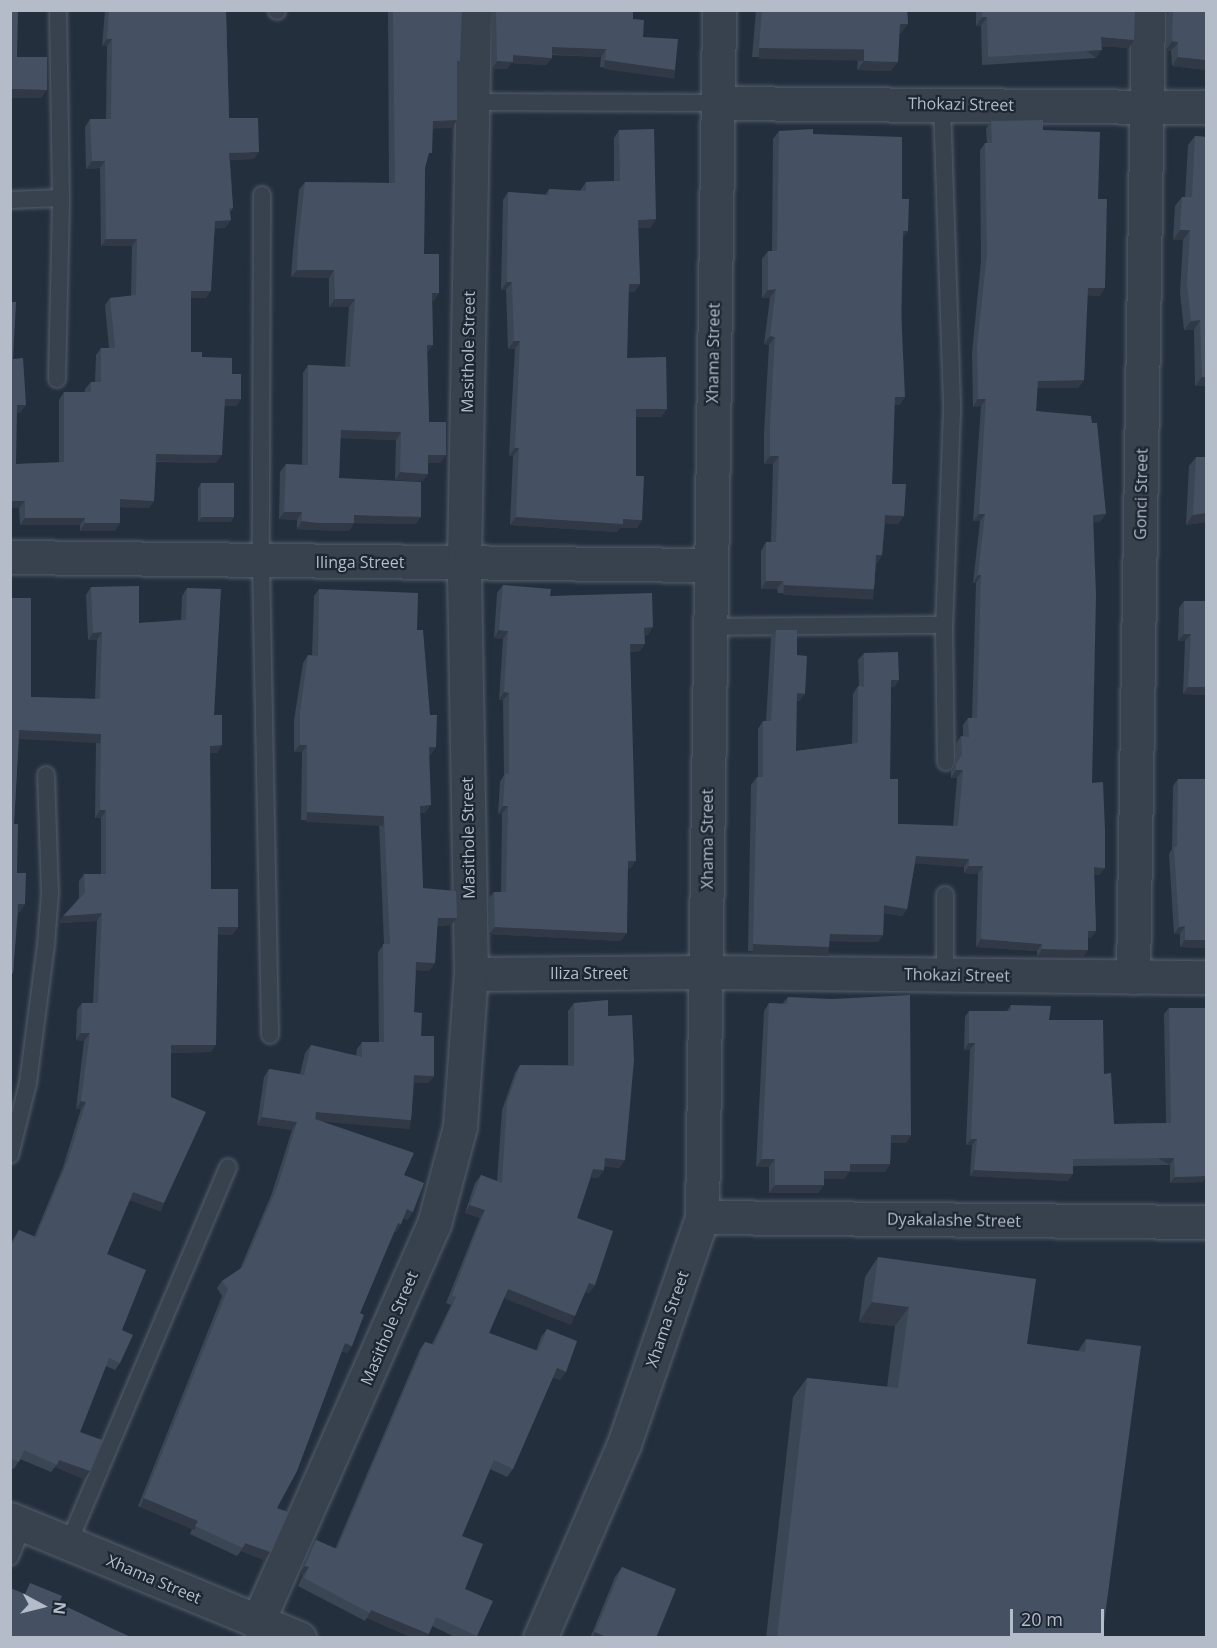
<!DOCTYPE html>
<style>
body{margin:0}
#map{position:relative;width:1217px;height:1648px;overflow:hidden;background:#242f3e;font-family:"Open Sans",sans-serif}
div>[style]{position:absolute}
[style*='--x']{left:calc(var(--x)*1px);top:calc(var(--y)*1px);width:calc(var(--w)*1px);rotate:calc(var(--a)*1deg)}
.roads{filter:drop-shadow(0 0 2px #565f6c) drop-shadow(0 0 2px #565f6c)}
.lane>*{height:16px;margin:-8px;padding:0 8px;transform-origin:8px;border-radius:8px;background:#38414e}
.street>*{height:33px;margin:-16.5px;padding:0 16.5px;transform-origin:16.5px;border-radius:16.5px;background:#38414e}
.wall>*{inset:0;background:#3b4654}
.shaded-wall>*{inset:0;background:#303945;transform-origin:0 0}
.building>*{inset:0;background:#455162;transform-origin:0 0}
span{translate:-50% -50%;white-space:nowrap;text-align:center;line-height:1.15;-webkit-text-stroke:4.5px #1d2633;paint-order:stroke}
.street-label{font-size:16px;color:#b4bcc9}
.frame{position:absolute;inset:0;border:12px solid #b4bcc9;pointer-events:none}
.north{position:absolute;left:12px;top:1576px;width:60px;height:60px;-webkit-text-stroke:4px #1d2633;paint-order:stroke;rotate:97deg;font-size:16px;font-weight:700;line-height:24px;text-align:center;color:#b4bcc9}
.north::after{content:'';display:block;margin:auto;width:21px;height:27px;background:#b4bcc9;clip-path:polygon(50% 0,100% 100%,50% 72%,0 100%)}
.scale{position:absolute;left:1010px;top:1609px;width:94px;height:27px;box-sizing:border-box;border:3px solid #b4bcc9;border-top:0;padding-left:8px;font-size:18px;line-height:21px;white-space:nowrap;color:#b4bcc9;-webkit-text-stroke:4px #1d2633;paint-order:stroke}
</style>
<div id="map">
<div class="roads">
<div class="lane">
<i style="--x:277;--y:10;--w:1;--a:90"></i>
<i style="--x:472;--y:102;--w:244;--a:0.2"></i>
<i style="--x:942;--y:103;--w:308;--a:88.1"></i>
<i style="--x:952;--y:411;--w:214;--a:92.1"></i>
<i style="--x:944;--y:625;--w:137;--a:89.2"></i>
<i style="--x:262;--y:195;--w:367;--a:90.2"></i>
<i style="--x:261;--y:562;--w:473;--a:88.9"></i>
<i style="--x:10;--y:200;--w:51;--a:-2.2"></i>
<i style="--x:57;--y:379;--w:181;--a:-88.7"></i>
<i style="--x:61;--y:198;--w:188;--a:-90.9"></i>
<i style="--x:708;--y:627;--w:236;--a:-0.5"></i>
<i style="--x:945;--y:895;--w:81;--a:90"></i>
<i style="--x:10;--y:1155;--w:74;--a:-76"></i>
<i style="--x:28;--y:1083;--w:139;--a:-82.6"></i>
<i style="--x:46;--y:945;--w:52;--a:-85.6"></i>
<i style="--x:50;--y:893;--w:118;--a:-91.9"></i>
<i style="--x:69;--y:1542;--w:407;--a:-67"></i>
<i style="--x:10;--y:1557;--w:35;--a:-68"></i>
</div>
<div class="street">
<i style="--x:716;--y:103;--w:490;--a:0.5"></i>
<i style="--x:10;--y:557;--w:699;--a:0.66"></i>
<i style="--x:471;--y:974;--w:236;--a:-0.5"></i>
<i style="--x:707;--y:972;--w:499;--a:0.6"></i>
<i style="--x:1133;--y:977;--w:967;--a:-89.11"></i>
<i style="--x:702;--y:1217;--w:504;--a:0.57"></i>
<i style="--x:10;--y:1519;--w:313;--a:22.4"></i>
<i style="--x:257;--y:1623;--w:436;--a:-66.1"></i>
<i style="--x:434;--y:1224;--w:101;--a:-75.1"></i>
<i style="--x:460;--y:1126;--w:152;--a:-85.9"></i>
<i style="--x:471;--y:974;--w:413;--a:-91"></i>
<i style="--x:464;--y:561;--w:551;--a:-88.96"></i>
<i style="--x:540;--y:1638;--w:211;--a:-66.6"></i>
<i style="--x:624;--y:1444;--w:240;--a:-71"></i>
<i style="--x:702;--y:1217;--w:1207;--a:-89.19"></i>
</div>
</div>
<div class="wall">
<i style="clip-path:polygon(105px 10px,226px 10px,229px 118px,254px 159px,230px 160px,233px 208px,230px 212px,231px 220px,225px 228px,215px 228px,206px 298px,191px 298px,191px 352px,232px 374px,241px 399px,236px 406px,224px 406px,216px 463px,156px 462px,154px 501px,149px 508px,120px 507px,115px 531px,80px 531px,80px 525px,20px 525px,19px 508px,10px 508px,10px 302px,13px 359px,20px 413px,16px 413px,16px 464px,59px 463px,59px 400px,64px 392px,85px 392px,85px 389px,91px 382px,95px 382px,96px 355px,101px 348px,109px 348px,105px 305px,110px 298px,131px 296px,132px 246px,101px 246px,100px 168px,86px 169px,85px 127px,90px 119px,106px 119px,107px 46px,102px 46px)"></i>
<i style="clip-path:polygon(388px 10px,462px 10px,457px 65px,457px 120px,452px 128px,433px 128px,425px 168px,424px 254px,434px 301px,432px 301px,433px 345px,427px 352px,429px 422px,446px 455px,440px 463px,428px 463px,428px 474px,422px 481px,395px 480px,396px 440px,340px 438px,339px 478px,416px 524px,354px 523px,349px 531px,313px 530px,297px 529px,297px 520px,279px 519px,280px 472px,286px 464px,302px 465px,303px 373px,308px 365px,345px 367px,349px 307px,329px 307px,329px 278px,291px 277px,293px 250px,299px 190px,305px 182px,389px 183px)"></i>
<i style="clip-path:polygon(491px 10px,633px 10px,633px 19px,643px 37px,675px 70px,670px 77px,600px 67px,601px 57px,552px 55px,552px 58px,546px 65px,511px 63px,507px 69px,492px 69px)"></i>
<i style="clip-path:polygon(756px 10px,907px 10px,908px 24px,901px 33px,899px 33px,891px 71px,857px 70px,858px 58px,752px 57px)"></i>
<i style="clip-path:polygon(976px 10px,1135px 10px,1129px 48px,1101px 46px,1096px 58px,982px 65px,981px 26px,976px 26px)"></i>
<i style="clip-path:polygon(1170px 10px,1206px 10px,1206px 70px,1172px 66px,1171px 51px,1166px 50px,1167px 15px)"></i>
<i style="clip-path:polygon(991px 121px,1043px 130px,1098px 199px,1100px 296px,1087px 295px,1084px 380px,1078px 388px,1037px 388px,1036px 411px,1092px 423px,1100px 522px,1093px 522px,1092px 783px,1105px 868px,1099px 875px,1094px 875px,1096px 931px,1091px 938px,1088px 938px,1088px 950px,1083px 957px,1037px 957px,1037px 951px,976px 947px,978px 874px,964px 873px,964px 867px,915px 863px,907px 909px,902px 916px,884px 913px,883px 935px,878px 942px,829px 941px,824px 954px,748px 951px,751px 785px,757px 777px,758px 777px,758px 729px,763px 721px,766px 721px,771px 637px,776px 630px,797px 655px,800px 701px,796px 701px,796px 751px,852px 744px,853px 694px,858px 686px,859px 686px,858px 660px,864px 653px,899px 680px,894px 687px,891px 687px,890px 779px,898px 824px,953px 826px,957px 778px,951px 778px,951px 771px,956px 762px,956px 744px,961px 736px,963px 737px,963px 725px,968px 718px,972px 718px,976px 583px,973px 583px,980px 521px,973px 521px,981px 406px,973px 407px,972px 353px,981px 261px,980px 150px,985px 143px,987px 143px,986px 129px)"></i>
<i style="clip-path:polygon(619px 130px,656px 219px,650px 228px,638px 228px,640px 284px,634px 292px,628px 292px,627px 358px,667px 409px,661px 417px,636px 417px,636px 476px,642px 520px,637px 528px,620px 528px,617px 532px,510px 525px,513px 456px,509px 456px,515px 349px,508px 349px,506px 290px,501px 290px,503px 200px,508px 192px,545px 195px,549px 189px,580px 191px,586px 182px,614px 181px,614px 138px)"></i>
<i style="clip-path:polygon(779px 131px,813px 134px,902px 199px,903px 238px,900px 405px,894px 405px,892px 484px,898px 524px,885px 523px,882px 555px,877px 563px,876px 563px,874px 589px,869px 597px,778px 593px,777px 589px,761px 589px,761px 551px,766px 542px,771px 542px,773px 464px,764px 464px,764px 433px,769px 345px,764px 344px,770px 298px,762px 298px,762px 259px,768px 251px,772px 251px,773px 139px)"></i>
<i style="clip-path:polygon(1195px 136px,1206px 137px,1206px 386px,1195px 386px,1194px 330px,1184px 330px,1180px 293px,1183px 240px,1173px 240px,1175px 206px,1182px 197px,1185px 197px,1188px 145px)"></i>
<i style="clip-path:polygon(1196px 457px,1206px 522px,1186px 525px,1189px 466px)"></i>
<i style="clip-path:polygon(201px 483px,231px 522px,198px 522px,198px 489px)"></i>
<i style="clip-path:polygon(503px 585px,550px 596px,648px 635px,645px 635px,640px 651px,630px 652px,631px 868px,628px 868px,621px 941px,489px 934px,488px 899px,494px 892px,501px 892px,502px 814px,498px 814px,500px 782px,504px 775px,503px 700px,499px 700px,503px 639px,494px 638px,497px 593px)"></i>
<i style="clip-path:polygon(91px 587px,139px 623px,181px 620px,182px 596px,187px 588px,214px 715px,222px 745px,217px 753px,210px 753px,211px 889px,238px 927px,232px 935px,218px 934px,211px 1052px,171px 1053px,164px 1203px,159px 1210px,130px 1200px,107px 1254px,122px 1330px,120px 1363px,115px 1370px,106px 1366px,80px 1432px,90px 1471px,84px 1479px,55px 1467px,51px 1472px,20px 1459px,14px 1469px,10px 1468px,10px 1244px,19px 1230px,34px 1237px,63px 1167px,81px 1109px,76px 1109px,84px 1041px,76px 1040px,77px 1010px,82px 1003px,93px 1003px,97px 921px,58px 923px,79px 898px,79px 881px,84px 874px,101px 874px,101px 818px,95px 818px,96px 742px,19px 738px,14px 824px,17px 873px,25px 904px,20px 912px,18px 912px,13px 973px,10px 977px,10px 598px,31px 697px,95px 699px,97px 640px,88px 640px,86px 595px)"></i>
<i style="clip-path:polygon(319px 589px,417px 630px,431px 755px,429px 755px,425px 813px,420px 813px,423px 888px,451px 925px,437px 926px,435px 963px,429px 971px,416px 970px,414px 1012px,434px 1076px,428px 1083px,414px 1083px,411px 1120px,406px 1128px,320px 1121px,404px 1175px,413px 1212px,407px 1220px,403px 1218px,401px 1224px,396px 1232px,394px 1231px,360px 1313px,352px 1346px,347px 1353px,341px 1351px,277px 1508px,264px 1560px,241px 1551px,237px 1556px,190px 1534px,192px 1529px,138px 1506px,222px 1296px,217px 1288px,222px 1281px,240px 1269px,272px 1193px,292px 1130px,257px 1125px,264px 1077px,269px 1069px,300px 1074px,305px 1053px,311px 1045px,356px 1056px,357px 1049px,362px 1042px,379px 1042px,378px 952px,384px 944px,379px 824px,301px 820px,302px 752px,294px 752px,294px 720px,303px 663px,308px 655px,312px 656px,314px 596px)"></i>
<i style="clip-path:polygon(1184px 601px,1206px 601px,1206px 695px,1183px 694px,1185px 641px,1178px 641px,1179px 608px)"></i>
<i style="clip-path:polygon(1178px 779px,1206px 948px,1180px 947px,1180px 934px,1174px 934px,1169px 854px,1172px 849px,1173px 786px)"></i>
<i style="clip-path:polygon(788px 997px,911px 1135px,906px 1143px,891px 1143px,890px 1164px,885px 1172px,849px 1172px,844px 1179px,824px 1179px,824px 1185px,818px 1193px,769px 1193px,769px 1167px,756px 1167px,764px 1011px,769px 1003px,782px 1004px)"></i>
<i style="clip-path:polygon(574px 1003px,608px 1016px,625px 1160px,619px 1168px,604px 1166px,604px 1170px,598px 1178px,591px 1177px,577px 1218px,595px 1285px,589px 1293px,585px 1292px,570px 1324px,504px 1297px,489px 1333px,536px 1351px,541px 1337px,547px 1329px,560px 1380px,553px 1377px,513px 1469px,507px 1477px,490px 1469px,462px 1536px,465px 1589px,477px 1636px,476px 1638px,457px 1638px,432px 1626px,426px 1638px,413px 1638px,367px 1618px,365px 1621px,298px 1586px,303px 1575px,299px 1574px,311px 1548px,316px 1540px,335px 1549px,420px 1349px,425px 1342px,432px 1344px,451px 1305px,446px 1303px,480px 1218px,465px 1213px,475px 1183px,481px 1175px,497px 1181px,502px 1110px,515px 1073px,520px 1065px,568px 1065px,568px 1011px)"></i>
<i style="clip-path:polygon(1011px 1005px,1049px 1020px,1104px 1074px,1114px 1124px,1166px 1123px,1164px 1014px,1169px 1008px,1203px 1182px,1170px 1183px,1170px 1165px,1073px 1166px,1068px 1181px,970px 1176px,972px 1145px,966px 1145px,970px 1050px,964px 1050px,965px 1017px,969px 1011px,1007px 1011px)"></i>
<i style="clip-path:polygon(878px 1257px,1027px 1344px,1078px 1351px,1086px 1339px,1102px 1638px,766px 1638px,793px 1397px,807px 1378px,887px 1387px,895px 1326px,859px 1322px,865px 1277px)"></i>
<i style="clip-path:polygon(622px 1567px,656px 1638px,590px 1638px,615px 1577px)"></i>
</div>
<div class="shaded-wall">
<i style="clip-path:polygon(982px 17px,987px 17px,981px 26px,976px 26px)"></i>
<i style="clip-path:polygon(900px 24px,908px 24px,901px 33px,893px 34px)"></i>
<i style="clip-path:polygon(1101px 37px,1134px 40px,1129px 48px,1095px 46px)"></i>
<i style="clip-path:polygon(107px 39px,112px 39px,107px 46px,102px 46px)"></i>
<i style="clip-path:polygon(1172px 41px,1178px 42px,1171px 51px,1166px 50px)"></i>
<i style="clip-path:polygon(552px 47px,606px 49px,601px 57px,547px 54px)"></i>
<i style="left:759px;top:48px;width:105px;height:11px;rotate:1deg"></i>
<i style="left:1102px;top:50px;width:10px;height:114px;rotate:127deg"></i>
<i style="clip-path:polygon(513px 55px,552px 58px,546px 65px,511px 63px,507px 69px,492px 69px,497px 61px)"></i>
<i style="clip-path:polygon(1178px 57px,1206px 60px,1206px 70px,1172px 66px)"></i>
<i style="left:605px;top:60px;width:71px;height:9px;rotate:8deg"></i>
<i style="clip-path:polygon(864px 61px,898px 62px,891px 71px,857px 70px)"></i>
<i style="clip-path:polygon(10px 89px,47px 90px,41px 98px,10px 98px)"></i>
<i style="clip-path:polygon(457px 120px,452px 128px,427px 129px,433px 121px)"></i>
<i style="clip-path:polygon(259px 152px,254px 159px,224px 160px,229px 153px)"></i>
<i style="clip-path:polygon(92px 161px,105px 161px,100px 168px,86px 169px)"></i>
<i style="clip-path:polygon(656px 219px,650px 228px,632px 228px,638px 220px)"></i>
<i style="clip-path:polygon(231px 220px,225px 228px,210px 229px,215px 221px)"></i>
<i style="clip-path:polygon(1180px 230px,1190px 230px,1183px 240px,1173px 240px)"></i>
<i style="clip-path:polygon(903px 231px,908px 231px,902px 239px)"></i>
<i style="clip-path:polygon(106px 239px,137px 239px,132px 246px,101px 246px)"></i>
<i style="clip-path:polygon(297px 270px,334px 270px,329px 278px,291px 277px)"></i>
<i style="clip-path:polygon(507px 282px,512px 282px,506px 290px,501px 290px)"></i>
<i style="clip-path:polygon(629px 284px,640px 284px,634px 292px,623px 292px)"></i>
<i style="clip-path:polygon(1088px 288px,1105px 288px,1100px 296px,1082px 295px)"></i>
<i style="clip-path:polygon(776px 289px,770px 298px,762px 298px,768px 290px)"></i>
<i style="clip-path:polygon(191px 291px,211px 291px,206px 298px,186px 298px)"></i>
<i style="clip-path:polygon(432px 293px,439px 293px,434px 301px,427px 301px)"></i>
<i style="clip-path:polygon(335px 299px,355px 299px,349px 307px,329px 307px)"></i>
<i style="clip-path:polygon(1200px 320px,1194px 330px,1184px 330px,1191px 321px)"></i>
<i style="clip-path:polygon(770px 336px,775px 337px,769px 345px,764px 344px)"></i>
<i style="clip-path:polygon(514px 341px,520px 341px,515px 349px,508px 349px)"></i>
<i style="clip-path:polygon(427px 345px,433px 345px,428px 352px,422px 353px)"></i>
<i style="clip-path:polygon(1202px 377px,1206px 377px,1206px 386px,1195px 386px)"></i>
<i style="clip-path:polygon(1084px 380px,1078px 388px,1032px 388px,1038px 381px)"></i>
<i style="clip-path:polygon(895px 397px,905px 397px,900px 405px,889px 405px)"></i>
<i style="clip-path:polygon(225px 399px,241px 399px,236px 406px,220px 406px)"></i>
<i style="clip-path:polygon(978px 399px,986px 399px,981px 406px,973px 407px)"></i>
<i style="clip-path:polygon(17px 405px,26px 405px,20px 413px,11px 413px)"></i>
<i style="clip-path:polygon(636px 409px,667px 409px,661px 417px,631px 417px)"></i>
<i style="clip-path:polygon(341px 430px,401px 432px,396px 440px,335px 438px)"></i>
<i style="clip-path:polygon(515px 448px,519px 448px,513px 456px,509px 456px)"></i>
<i style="clip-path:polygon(156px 454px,222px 455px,216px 463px,151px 461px)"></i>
<i style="clip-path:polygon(428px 455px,446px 455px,440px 463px,423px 463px)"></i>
<i style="clip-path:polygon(770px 456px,779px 456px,773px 464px,764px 464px)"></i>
<i style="clip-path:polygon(400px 472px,428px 474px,422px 481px,395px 480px)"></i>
<i style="clip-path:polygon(120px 499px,154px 501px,149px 508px,115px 507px)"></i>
<i style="clip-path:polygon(10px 501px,25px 501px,19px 508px,10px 508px)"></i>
<i style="clip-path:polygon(284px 512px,302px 512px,297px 520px,279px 519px)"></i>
<i style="clip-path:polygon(1206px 513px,1206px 522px,1186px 525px,1193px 515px)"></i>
<i style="clip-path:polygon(979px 514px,985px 514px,980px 521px,973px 521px)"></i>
<i style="clip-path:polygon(1106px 514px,1100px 522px,1088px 523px,1093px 515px)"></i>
<i style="clip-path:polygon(354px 515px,421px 517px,416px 524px,349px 523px)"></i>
<i style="clip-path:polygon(885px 515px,904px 516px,898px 524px,880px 523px)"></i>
<i style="clip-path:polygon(202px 517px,234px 517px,231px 522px,198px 522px)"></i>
<i style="clip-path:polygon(516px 517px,623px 519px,642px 520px,637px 528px,620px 528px,617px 532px,510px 525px)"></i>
<i style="clip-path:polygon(25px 518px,85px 518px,80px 525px,20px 525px)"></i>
<i style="clip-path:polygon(302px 521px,354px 523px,349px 531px,313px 530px,297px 529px)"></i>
<i style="clip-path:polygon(85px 523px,120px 523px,115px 531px,80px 531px)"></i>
<i style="clip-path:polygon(876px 555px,882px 555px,877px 563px,870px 563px)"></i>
<i style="clip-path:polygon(978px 575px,981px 575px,976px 583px,973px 583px)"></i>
<i style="clip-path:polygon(766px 581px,783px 581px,777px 589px,761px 589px)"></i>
<i style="left:784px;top:585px;width:90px;height:10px;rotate:3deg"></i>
<i style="clip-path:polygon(653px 627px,648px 635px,639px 636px,644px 628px)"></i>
<i style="clip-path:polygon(499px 630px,508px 631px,503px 639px,494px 638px)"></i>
<i style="clip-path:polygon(102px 632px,97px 640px,88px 640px,93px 633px)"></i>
<i style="clip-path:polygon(1184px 634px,1191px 634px,1185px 641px,1178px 641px)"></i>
<i style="clip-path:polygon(630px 644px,645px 644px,640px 651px,625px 652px)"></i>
<i style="clip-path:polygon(891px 680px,899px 680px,894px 687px,886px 687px)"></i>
<i style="clip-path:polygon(1188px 687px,1206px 687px,1206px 695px,1183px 694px)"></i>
<i style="clip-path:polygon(504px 692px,509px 693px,503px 700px,499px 700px)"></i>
<i style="clip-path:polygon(797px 693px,805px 694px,800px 701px,791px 701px)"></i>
<i style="left:19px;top:730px;width:82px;height:9px;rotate:3deg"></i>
<i style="clip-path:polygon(222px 745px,217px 753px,205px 753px,210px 746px)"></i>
<i style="clip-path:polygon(300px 745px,307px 745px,302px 752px,294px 752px)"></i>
<i style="clip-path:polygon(429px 747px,436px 747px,431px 755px,424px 754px)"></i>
<i style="clip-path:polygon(956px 770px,963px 770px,957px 778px,951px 778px)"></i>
<i style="clip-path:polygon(431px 805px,425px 813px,414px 813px,420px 806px)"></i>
<i style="clip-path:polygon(503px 806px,508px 806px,502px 814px,498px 814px)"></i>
<i style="clip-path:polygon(100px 810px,106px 810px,101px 818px,95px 818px)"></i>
<i style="left:307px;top:812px;width:77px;height:10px;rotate:3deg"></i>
<i style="clip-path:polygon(916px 856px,969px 859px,964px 867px,911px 863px)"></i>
<i style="clip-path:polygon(628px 861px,636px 861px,631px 868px,622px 869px)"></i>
<i style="clip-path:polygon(969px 866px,983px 866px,978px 874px,964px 873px)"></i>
<i style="clip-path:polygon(1094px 867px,1105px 868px,1099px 875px,1088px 875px)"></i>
<i style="clip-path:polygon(18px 904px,25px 904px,20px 912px,13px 911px)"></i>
<i style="clip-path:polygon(884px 905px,907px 909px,902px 916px,878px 912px)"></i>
<i style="clip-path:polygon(102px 913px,97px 921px,58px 923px,63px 916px)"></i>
<i style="clip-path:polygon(438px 918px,457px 918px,451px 925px,432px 926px)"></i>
<i style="clip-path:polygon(1185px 926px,1180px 934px,1174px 934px,1179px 927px)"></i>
<i style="clip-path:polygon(218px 927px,238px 927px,232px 935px,213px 934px)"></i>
<i style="clip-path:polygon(495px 927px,627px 933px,621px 941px,489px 934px)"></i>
<i style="clip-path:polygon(1088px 931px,1096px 931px,1091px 938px,1083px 938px)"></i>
<i style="clip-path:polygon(830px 934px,883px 935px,878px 942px,824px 941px)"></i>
<i style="clip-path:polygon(981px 939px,1042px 944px,1037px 951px,976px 947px)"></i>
<i style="clip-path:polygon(1185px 940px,1206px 940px,1206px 948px,1180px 947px)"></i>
<i style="left:753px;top:944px;width:76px;height:9px;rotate:2deg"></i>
<i style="clip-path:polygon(1042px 949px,1088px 950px,1083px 957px,1037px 957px)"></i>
<i style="clip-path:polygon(416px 962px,435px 963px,429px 971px,410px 970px)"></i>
<i style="clip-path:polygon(81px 1033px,90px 1033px,84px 1041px,76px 1040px)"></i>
<i style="clip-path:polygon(969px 1043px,975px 1043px,970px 1050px,964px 1050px)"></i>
<i style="clip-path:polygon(171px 1045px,216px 1045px,211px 1052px,166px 1053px)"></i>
<i style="clip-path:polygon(414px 1075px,434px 1076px,428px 1083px,409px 1083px)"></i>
<i style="clip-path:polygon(81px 1101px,86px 1102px,81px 1109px,76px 1109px)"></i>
<i style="left:316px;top:1112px;width:95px;height:9px;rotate:5deg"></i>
<i style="clip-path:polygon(262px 1117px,297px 1122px,292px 1130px,257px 1125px)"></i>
<i style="clip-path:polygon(891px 1135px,911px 1135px,906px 1143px,886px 1143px)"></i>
<i style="clip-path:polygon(971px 1139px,977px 1139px,972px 1145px,966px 1145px)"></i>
<i style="clip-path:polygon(605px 1158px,625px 1160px,619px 1168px,599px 1166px)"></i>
<i style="left:1174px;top:1158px;width:8px;height:101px;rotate:120deg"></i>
<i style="clip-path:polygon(762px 1159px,775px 1159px,769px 1167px,756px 1167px)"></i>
<i style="clip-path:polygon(850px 1164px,890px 1164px,885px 1172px,849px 1172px,844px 1179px,819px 1179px,824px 1171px)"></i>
<i style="clip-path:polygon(593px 1169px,604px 1170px,598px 1178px,588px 1177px)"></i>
<i style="clip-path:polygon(974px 1170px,1073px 1174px,1068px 1181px,970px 1176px)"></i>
<i style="clip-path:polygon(1206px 1176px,1203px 1182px,1170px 1183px,1175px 1177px)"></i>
<i style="clip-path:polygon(775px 1185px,824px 1185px,818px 1193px,769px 1193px)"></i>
<i style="left:133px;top:1192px;width:33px;height:9px;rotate:20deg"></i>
<i style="clip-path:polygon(470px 1205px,485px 1210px,480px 1218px,465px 1213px)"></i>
<i style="clip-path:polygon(407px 1209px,413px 1212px,407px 1220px,401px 1217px)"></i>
<i style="clip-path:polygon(398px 1223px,401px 1224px,396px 1232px,393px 1231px)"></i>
<i style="clip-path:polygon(589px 1283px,595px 1285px,589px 1293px,583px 1291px)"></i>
<i style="left:508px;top:1289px;width:72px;height:10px;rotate:22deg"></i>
<i style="clip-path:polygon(872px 1302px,909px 1307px,895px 1326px,859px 1322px)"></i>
<i style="clip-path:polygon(345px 1343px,352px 1346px,347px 1353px,339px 1350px)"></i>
<i style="clip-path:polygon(557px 1368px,566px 1372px,560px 1380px,552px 1376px)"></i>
<i style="clip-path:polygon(59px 1460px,90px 1471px,84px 1479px,55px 1467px)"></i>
<i style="left:144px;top:1498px;width:59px;height:10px;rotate:23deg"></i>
<i style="clip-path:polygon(245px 1543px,270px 1552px,264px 1560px,241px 1551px)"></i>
<i style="clip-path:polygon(305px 1566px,309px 1567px,303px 1575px,299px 1574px)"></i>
<i style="clip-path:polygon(371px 1610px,429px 1634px,426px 1638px,413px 1638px,367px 1618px)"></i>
<i style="clip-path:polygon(595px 1632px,609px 1638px,592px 1638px)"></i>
</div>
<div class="building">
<i style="clip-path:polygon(10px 10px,18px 10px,17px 57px,47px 57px,47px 90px,10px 89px)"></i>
<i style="clip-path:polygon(109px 10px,226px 10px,229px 118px,258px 118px,259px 152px,229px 153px,233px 208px,229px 208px,231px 220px,215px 221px,211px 291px,191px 291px,191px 352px,202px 352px,202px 357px,232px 358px,232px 374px,241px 374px,241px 399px,225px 399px,222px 455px,156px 454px,154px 501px,120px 499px,120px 523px,85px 523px,85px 518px,25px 518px,25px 501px,10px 501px,10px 302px,16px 302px,13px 359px,23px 358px,26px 405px,17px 405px,16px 464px,64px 462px,64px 392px,91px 392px,91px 382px,101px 382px,101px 348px,115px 348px,110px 298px,136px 295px,137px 239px,106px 239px,105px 161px,92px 161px,90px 119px,111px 119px,112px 39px,107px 39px)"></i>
<i style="clip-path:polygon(393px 10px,462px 10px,460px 61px,457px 61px,457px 120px,433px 121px,432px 153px,429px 153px,425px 168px,424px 254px,439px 254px,439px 293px,432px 293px,433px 345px,427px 345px,429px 422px,446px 422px,446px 455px,428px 455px,428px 474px,400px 472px,401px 432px,341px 430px,339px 478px,421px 482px,421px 517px,354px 515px,354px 523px,318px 523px,302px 521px,302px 512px,284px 512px,286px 464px,308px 465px,308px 365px,350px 367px,355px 299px,335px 299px,334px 270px,297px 270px,298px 242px,305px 182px,395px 183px)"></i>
<i style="clip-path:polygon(496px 10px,633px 10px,633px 19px,644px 20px,643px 37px,678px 39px,675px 70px,605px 60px,606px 49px,552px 47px,552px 58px,513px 55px,513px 62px,497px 61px)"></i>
<i style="clip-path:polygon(762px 10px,907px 10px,908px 24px,900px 24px,898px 62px,864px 61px,864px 49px,759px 48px)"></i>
<i style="clip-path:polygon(982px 10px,1135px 10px,1134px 40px,1101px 37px,1102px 50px,988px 57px,987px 17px,982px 17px)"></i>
<i style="clip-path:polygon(1173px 10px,1206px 10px,1206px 60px,1178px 57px,1178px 42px,1172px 41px)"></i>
<i style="clip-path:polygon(1043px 120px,1043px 130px,1100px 132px,1098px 199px,1107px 199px,1105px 288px,1088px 288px,1084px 380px,1038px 381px,1036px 411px,1091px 416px,1092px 423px,1097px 423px,1106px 514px,1093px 515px,1096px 595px,1092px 783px,1103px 782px,1105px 831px,1105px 868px,1094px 867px,1096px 931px,1088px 931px,1088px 950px,1042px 949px,1042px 944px,981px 939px,983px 866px,969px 866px,969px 859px,916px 856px,907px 909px,884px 905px,883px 935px,830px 934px,829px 947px,753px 944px,757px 777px,763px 777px,763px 721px,771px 721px,776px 630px,797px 630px,797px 655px,807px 656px,805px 694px,797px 693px,796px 751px,858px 743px,858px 686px,864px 687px,864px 653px,898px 652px,899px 680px,891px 680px,890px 779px,898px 779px,898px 824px,958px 826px,963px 770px,956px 770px,956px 764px,962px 755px,961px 736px,969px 737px,968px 718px,977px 718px,981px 575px,978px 575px,985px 514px,979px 514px,986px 399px,978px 399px,977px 346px,987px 254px,985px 143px,992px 143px,991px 121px)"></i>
<i style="clip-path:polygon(654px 129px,656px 219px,638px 220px,640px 284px,629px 284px,627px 358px,666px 357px,667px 409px,636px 409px,636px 476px,644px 476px,642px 520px,623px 519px,623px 524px,516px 517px,519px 448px,515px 448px,520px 341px,514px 341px,512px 282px,507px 282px,508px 192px,549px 195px,549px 189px,586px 191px,586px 182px,620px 181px,619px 130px)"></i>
<i style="clip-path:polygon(813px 129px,813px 134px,902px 137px,902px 199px,909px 199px,908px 231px,903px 231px,901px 310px,905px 397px,895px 397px,892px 484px,906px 484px,904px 516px,885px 515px,882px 555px,876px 555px,874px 589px,784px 585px,783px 581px,766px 581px,766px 542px,776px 542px,779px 456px,770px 456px,770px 425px,775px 337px,770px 336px,776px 289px,768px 290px,768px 251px,777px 251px,779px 131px)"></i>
<i style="clip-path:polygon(1195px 136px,1206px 137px,1206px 377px,1202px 377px,1200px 320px,1191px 321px,1187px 283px,1190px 230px,1180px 230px,1182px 197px,1192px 197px)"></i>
<i style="clip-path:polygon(1196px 457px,1206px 457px,1206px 513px,1193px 515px)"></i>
<i style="left:201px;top:483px;width:33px;height:34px"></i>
<i style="clip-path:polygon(503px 585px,551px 589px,550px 596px,652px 593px,653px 627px,644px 628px,645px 644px,630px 644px,636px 861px,628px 861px,627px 933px,495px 927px,494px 892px,506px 892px,508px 806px,503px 806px,505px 774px,509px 774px,509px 693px,504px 692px,508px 631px,499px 630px)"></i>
<i style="clip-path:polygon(139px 586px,139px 623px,186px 620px,187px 588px,221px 589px,214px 715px,222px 715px,222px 745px,210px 746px,211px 889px,238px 889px,238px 927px,218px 927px,216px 1045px,171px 1045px,171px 1097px,206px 1112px,164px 1203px,133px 1192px,107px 1254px,146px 1270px,122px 1330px,133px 1335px,120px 1363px,109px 1358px,80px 1432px,102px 1440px,90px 1471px,59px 1460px,57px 1465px,24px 1450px,19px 1462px,10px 1458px,10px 1248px,19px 1230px,36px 1237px,68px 1160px,86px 1102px,81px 1101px,90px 1033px,81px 1033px,82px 1003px,98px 1003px,102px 913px,63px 916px,85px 893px,84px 874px,106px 874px,106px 810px,100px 810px,101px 734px,19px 730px,14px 824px,18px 824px,17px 873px,26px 873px,25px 904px,18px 904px,13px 973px,10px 973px,10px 598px,31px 598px,31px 697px,100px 699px,102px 632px,93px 633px,91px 587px)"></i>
<i style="clip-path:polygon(319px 589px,418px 593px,417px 630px,423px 630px,430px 715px,437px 715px,436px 747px,429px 747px,431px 805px,420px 806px,423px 888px,456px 891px,457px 918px,438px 918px,435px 963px,416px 962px,414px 1012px,422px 1013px,421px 1036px,434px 1036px,434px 1076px,414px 1075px,411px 1120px,316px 1112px,315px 1119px,414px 1153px,404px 1175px,424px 1183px,413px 1212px,407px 1209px,401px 1224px,398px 1223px,360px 1313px,364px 1315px,352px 1346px,345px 1343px,297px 1471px,277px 1508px,288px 1512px,270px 1552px,245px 1543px,243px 1548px,195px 1526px,198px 1521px,144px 1498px,228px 1289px,222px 1281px,243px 1267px,278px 1185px,297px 1122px,262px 1117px,269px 1069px,304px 1075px,311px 1045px,362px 1057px,362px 1042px,384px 1042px,383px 944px,390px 944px,384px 816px,307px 812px,307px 745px,300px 745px,300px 712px,308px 655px,318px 656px)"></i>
<i style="clip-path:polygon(1184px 601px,1206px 601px,1206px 687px,1188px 687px,1191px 634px,1184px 634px)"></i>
<i style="clip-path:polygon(1178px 779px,1206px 779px,1206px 940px,1185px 940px,1185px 926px,1179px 927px,1174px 847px,1177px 847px)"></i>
<i style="clip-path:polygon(910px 995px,911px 1135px,891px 1135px,890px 1164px,850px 1164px,850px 1171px,824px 1171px,824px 1185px,775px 1185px,775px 1159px,762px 1159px,769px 1003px,787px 1004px,788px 997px,832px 999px)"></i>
<i style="clip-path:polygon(608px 1000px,608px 1016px,632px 1015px,634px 1060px,625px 1160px,605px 1158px,604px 1170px,593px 1169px,577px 1218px,613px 1231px,595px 1285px,589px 1283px,575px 1316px,508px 1289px,489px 1333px,538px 1351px,547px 1329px,577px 1341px,566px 1372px,557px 1368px,513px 1469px,494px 1460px,462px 1536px,483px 1544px,465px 1589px,493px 1601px,477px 1636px,436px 1617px,429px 1634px,371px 1610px,370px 1613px,304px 1578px,309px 1567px,305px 1566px,316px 1540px,337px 1549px,425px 1342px,434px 1345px,456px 1297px,452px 1295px,485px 1210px,470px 1205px,481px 1175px,502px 1183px,507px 1102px,520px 1065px,574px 1066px,574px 1003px)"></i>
<i style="clip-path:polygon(1011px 1005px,1051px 1006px,1049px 1020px,1103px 1020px,1104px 1074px,1111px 1073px,1114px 1124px,1171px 1123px,1169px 1008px,1206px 1008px,1206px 1176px,1175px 1177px,1174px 1158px,1073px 1159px,1073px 1174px,974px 1170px,977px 1139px,971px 1139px,975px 1043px,969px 1043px,969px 1011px,1011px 1011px)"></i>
<i style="clip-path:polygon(878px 1257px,1036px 1279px,1027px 1344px,1085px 1352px,1086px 1339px,1141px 1346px,1102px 1638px,777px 1638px,807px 1378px,898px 1388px,909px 1307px,872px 1302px)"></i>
<i style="clip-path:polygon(622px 1567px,676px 1589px,656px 1638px,609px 1638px,595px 1632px)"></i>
<i style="clip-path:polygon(30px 1583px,62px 1596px,59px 1603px,111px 1628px,133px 1638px,10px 1638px,10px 1588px,25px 1594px)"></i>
</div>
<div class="street-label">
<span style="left:961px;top:104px;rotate:1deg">Thokazi Street</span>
<span style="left:468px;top:352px;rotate:-89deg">Masithole Street</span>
<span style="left:713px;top:353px;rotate:-89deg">Xhama Street</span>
<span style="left:1141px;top:494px;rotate:-89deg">Gonci Street</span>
<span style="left:360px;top:562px">Ilinga Street</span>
<span style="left:468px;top:838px;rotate:-91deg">Masithole Street</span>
<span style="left:707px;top:839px;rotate:-90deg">Xhama Street</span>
<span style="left:589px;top:973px">Iliza Street</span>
<span style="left:957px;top:975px;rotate:1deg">Thokazi Street</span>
<span style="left:954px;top:1220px;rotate:1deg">Dyakalashe Street</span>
<span style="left:667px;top:1319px;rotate:-71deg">Xhama Street</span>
<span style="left:389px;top:1328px;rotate:-67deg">Masithole Street</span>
<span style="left:154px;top:1579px;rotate:23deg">Xhama Street</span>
</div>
<div class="frame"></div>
<div class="north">N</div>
<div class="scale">20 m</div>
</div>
